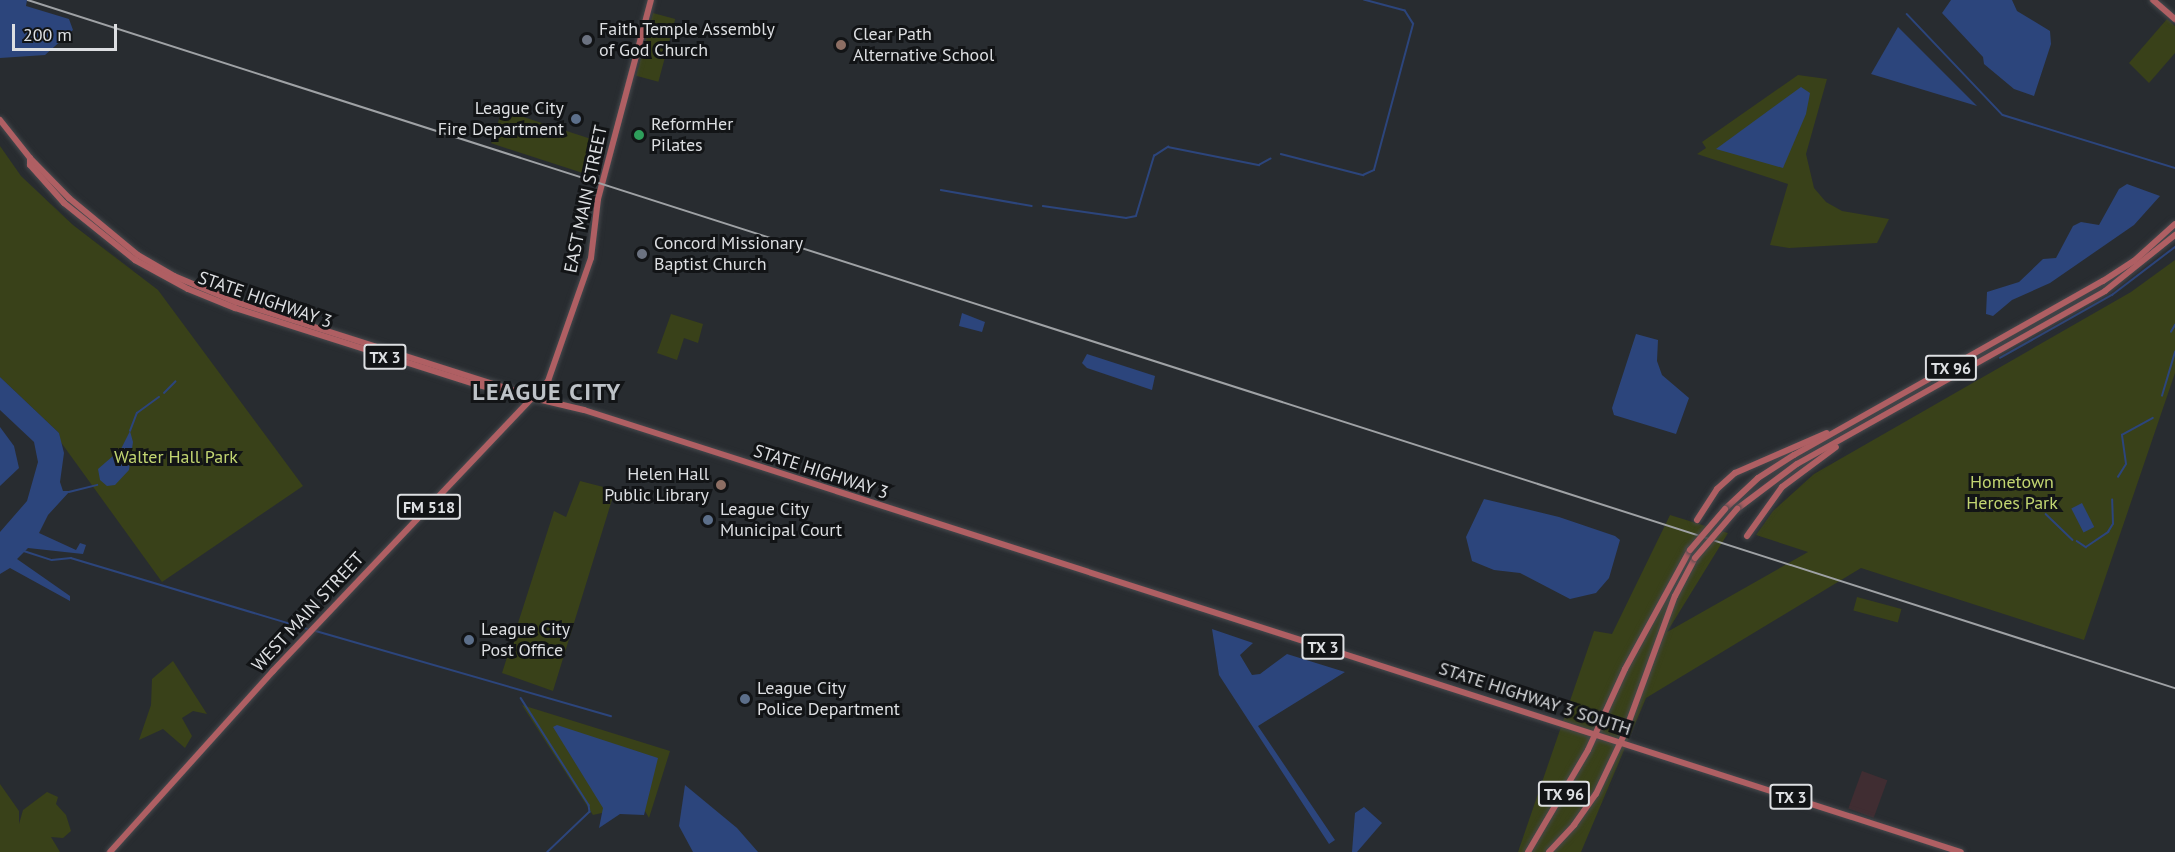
<!DOCTYPE html>
<style>
body{margin:0}
#map{position:relative;width:2175px;height:852px;overflow:hidden;background:#282c30;font-family:"PT Sans",sans-serif}
div>[style]{position:absolute}
[style*='--x']{left:calc(var(--x)*1px);top:calc(var(--y)*1px);width:calc(var(--w)*1px);rotate:calc(var(--a)*1deg)}
.industrial>*{inset:0;background:#402d32;transform-origin:0 0}
.green>*{inset:0;background:#394119;transform-origin:0 0}
.water>*{inset:0;background:#2c457c;transform-origin:0 0}
.stream>*{height:1.5px;margin:-0.75px;padding:0 0.75px;transform-origin:0.75px;border-radius:0.75px;background:#2c457c}
.roads{filter:drop-shadow(0 0 2px #46494d) drop-shadow(0 0 2px #46494d)}
.major>*{height:6px;margin:-3px;padding:0 3px;transform-origin:3px;border-radius:3px;background:#af5f63}
.rail>*{height:1.5px;margin:-0.75px;padding:0 0.75px;transform-origin:0.75px;border-radius:0.75px;background:#9fa2a5}
.bridges{filter:drop-shadow(0 0 2px #46494d) drop-shadow(0 0 2px #46494d)}
.major-bridge>*{height:6px;margin:-3px;padding:0 3px;transform-origin:3px;border-radius:3px;background:#af5f63}
.dots>*{width:16px;height:16px;translate:-50% -50%;box-sizing:border-box;border:3px solid #121416;border-radius:50%}
span{translate:-50% -50%;white-space:nowrap;text-align:center;line-height:1.15;-webkit-text-stroke:6px #121416;paint-order:stroke}
.shield-label span{padding:2px 4px;background:#121416;border:2px solid;border-radius:4px;-webkit-text-stroke-width:0}
.shield-label{font-size:16px;color:#dddfe2;font-weight:700}
.poi-label{font-size:18px;color:#dddfe2}
.left{translate:0 -50%;text-align:left}
.right{translate:-100% -50%;text-align:right}
.street-label{font-size:18px;color:#dddfe2}
.park-label{font-size:18px;color:#c2d571}
.district-label{font-size:24px;color:#bdc2c7;font-weight:700;letter-spacing:1.5px}
.scale{position:absolute;left:12px;top:24px;width:105px;height:27px;box-sizing:border-box;border:3px solid #dddfe2;border-top:0;padding-left:8px;font-size:18px;line-height:21px;white-space:nowrap;color:#dddfe2;-webkit-text-stroke:4px #121416;paint-order:stroke}
</style>
<div id="map">
<div class="industrial">
<i style="left:1862px;top:771px;width:27px;height:40px;rotate:20deg"></i>
</div>
<div class="green">
<i style="left:653px;top:13px;width:23px;height:65px;rotate:15deg"></i>
<i style="clip-path:polygon(2167px 19px,2175px 26px,2175px 53px,2149px 83px,2129px 63px)"></i>
<i style="clip-path:polygon(1798px 75px,1827px 79px,1806px 154px,1814px 188px,1826px 202px,1842px 211px,1889px 219px,1877px 243px,1789px 248px,1770px 245px,1788px 184px,1697px 154px,1706px 148px,1702px 142px)"></i>
<i style="left:502px;top:110px;width:110px;height:35px;rotate:18deg"></i>
<i style="clip-path:polygon(0 146px,21px 176px,73px 225px,158px 290px,303px 486px,162px 582px,60px 441px,59px 433px,0 377px)"></i>
<i style="clip-path:polygon(2175px 260px,2175px 373px,2084px 640px,1861px 568px,1646px 698px,1581px 852px,1518px 852px,1594px 631px,1612px 634px,1670px 515px,1728px 533px,1667px 632px,1808px 552px,1756px 535px,1773px 511px,1814px 474px,2131px 292px)"></i>
<i style="clip-path:polygon(671px 314px,703px 324px,698px 343px,684px 338px,677px 360px,657px 353px)"></i>
<i style="clip-path:polygon(580px 481px,615px 490px,553px 691px,502px 673px,554px 511px,566px 517px)"></i>
<i style="left:1857px;top:597px;width:46px;height:14px;rotate:15deg"></i>
<i style="clip-path:polygon(173px 661px,207px 714px,193px 711px,182px 718px,192px 736px,185px 748px,163px 729px,139px 740px,151px 705px,152px 679px)"></i>
<i style="clip-path:polygon(522px 705px,670px 751px,649px 818px,641px 804px,593px 815px)"></i>
<i style="clip-path:polygon(0 784px,19px 811px,19px 824px,23px 810px,47px 792px,58px 797px,56px 804px,66px 815px,71px 831px,63px 838px,51px 837px,60px 852px,0 852px)"></i>
</div>
<div class="water">
<i style="clip-path:polygon(0 0,27px 0,26px 6px,69px 19px,73px 30px,45px 55px,0 58px)"></i>
<i style="clip-path:polygon(1951px 0,2012px 0,2017px 11px,2050px 31px,2051px 44px,2034px 96px,2014px 89px,1984px 64px,1983px 57px,1942px 13px)"></i>
<i style="clip-path:polygon(1898px 27px,1977px 106px,1871px 74px)"></i>
<i style="clip-path:polygon(1801px 87px,1810px 93px,1806px 114px,1783px 168px,1716px 149px)"></i>
<i style="clip-path:polygon(2127px 184px,2160px 196px,2134px 225px,2050px 283px,2012px 300px,1993px 316px,1986px 314px,1987px 292px,2019px 282px,2043px 259px,2056px 258px,2073px 226px,2081px 222px,2099px 225px,2119px 189px)"></i>
<i style="clip-path:polygon(962px 313px,985px 322px,982px 332px,959px 326px)"></i>
<i style="clip-path:polygon(1636px 334px,1658px 340px,1657px 361px,1662px 375px,1689px 398px,1676px 434px,1614px 415px,1612px 408px)"></i>
<i style="clip-path:polygon(1087px 354px,1155px 376px,1152px 390px,1087px 368px,1082px 363px)"></i>
<i style="clip-path:polygon(0 377px,59px 433px,64px 453px,60px 482px,63px 491px,70px 491px,48px 515px,39px 533px,76px 550px,80px 543px,86px 545px,83px 554px,28px 548px,17px 559px,70px 596px,70px 601px,10px 568px,0 574px,0 532px,27px 501px,38px 462px,34px 442px,0 410px)"></i>
<i style="clip-path:polygon(0 427px,14px 446px,19px 468px,0 486px)"></i>
<i style="clip-path:polygon(130px 431px,133px 442px,129px 470px,115px 485px,107px 486px,100px 480px,98px 469px,121px 449px)"></i>
<i style="clip-path:polygon(1484px 499px,1559px 517px,1615px 536px,1620px 540px,1609px 578px,1596px 593px,1570px 599px,1520px 573px,1494px 570px,1472px 561px,1466px 537px)"></i>
<i style="left:2082px;top:503px;width:27px;height:12px;rotate:63deg"></i>
<i style="clip-path:polygon(1212px 629px,1253px 643px,1240px 655px,1252px 675px,1260px 674px,1287px 654px,1345px 672px,1258px 726px,1335px 840px,1329px 844px,1219px 675px)"></i>
<i style="clip-path:polygon(557px 725px,658px 758px,644px 815px,620px 814px,599px 828px,603px 808px,553px 727px)"></i>
<i style="clip-path:polygon(685px 785px,737px 828px,758px 852px,693px 852px,679px 826px)"></i>
<i style="clip-path:polygon(1364px 807px,1382px 823px,1357px 852px,1352px 852px,1355px 813px)"></i>
</div>
<div class="stream">
<i style="--x:1907;--y:14;--w:139;--a:46.5"></i>
<i style="--x:2003;--y:115;--w:180;--a:17.1"></i>
<i style="--x:1281;--y:154;--w:85;--a:14.4"></i>
<i style="--x:1363;--y:175;--w:12;--a:-24"></i>
<i style="--x:1374;--y:170;--w:151;--a:-75"></i>
<i style="--x:1413;--y:24;--w:15;--a:-122"></i>
<i style="--x:1405;--y:11;--w:42;--a:-165"></i>
<i style="--x:941;--y:190;--w:92;--a:10"></i>
<i style="--x:1043;--y:206;--w:84;--a:8.2"></i>
<i style="--x:1126;--y:218;--w:10;--a:-11"></i>
<i style="--x:1136;--y:216;--w:63;--a:-73.3"></i>
<i style="--x:1154;--y:156;--w:17;--a:-33"></i>
<i style="--x:1168;--y:147;--w:93;--a:11.2"></i>
<i style="--x:1259;--y:165;--w:13;--a:-29"></i>
<i style="--x:2171;--y:332;--w:8;--a:-60"></i>
<i style="--x:2000;--y:358;--w:129;--a:-29.4"></i>
<i style="--x:2112;--y:295;--w:79;--a:-37.3"></i>
<i style="--x:164;--y:393;--w:16;--a:-45"></i>
<i style="--x:2162;--y:396;--w:46;--a:-73.5"></i>
<i style="--x:130;--y:431;--w:19;--a:-69"></i>
<i style="--x:137;--y:413;--w:27;--a:-36"></i>
<i style="--x:2118;--y:477;--w:15;--a:-58"></i>
<i style="--x:2126;--y:464;--w:29;--a:-98"></i>
<i style="--x:2122;--y:435;--w:35;--a:-29"></i>
<i style="--x:69;--y:492;--w:29;--a:-14"></i>
<i style="--x:2046;--y:514;--w:37;--a:44"></i>
<i style="--x:2077;--y:541;--w:11;--a:34"></i>
<i style="--x:2086;--y:547;--w:27;--a:-34"></i>
<i style="--x:2108;--y:532;--w:9;--a:-58"></i>
<i style="--x:2113;--y:524;--w:24;--a:-92"></i>
<i style="--x:24;--y:551;--w:29;--a:18"></i>
<i style="--x:52;--y:560;--w:19;--a:-6"></i>
<i style="--x:71;--y:558;--w:247;--a:16.7"></i>
<i style="--x:316;--y:631;--w:307;--a:16.1"></i>
<i style="--x:521;--y:698;--w:127;--a:57.6"></i>
<i style="--x:589;--y:805;--w:7;--a:82"></i>
<i style="--x:590;--y:812;--w:58;--a:136.4"></i>
</div>
<div class="roads">
<div class="major">
<i style="--x:2153;--y:0;--w:29;--a:41"></i>
<i style="--x:0;--y:120;--w:48;--a:51.7"></i>
<i style="--x:30;--y:158;--w:56;--a:45.7"></i>
<i style="--x:69;--y:198;--w:89;--a:39.6"></i>
<i style="--x:138;--y:255;--w:42;--a:30.3"></i>
<i style="--x:174;--y:276;--w:67;--a:22.8"></i>
<i style="--x:236;--y:302;--w:313;--a:17.7"></i>
<i style="--x:30;--y:158;--w:7;--a:90"></i>
<i style="--x:30;--y:165;--w:51;--a:48.2"></i>
<i style="--x:64;--y:203;--w:91;--a:38.8"></i>
<i style="--x:135;--y:260;--w:60;--a:28.7"></i>
<i style="--x:188;--y:289;--w:51;--a:22"></i>
<i style="--x:235;--y:308;--w:251;--a:17.6"></i>
<i style="--x:474;--y:384;--w:113;--a:13.3"></i>
<i style="--x:584;--y:410;--w:1446;--a:17.8"></i>
<i style="--x:1725;--y:509;--w:45;--a:-43.2"></i>
<i style="--x:1758;--y:478;--w:43;--a:-32.6"></i>
<i style="--x:1794;--y:455;--w:355;--a:-29.4"></i>
<i style="--x:2103;--y:281;--w:37;--a:-33"></i>
<i style="--x:2134;--y:261;--w:55;--a:-42.1"></i>
<i style="--x:1737;--y:509;--w:75;--a:-36.9"></i>
<i style="--x:1797;--y:464;--w:353;--a:-29.3"></i>
<i style="--x:2105;--y:291;--w:90;--a:-38.7"></i>
<i style="--x:1697;--y:520;--w:37;--a:-57"></i>
<i style="--x:1717;--y:489;--w:24;--a:-42"></i>
<i style="--x:1735;--y:473;--w:100;--a:-23.5"></i>
<i style="--x:1747;--y:536;--w:60;--a:-54.5"></i>
<i style="--x:1782;--y:487;--w:67;--a:-36.5"></i>
<i style="--x:110;--y:852;--w:244;--a:-48"></i>
<i style="--x:273;--y:671;--w:400;--a:-46.5"></i>
<i style="--x:548;--y:381;--w:130;--a:-70.7"></i>
<i style="--x:591;--y:258;--w:59;--a:-83.2"></i>
<i style="--x:598;--y:199;--w:206;--a:-75.1"></i>
<i style="--x:1528;--y:852;--w:118;--a:-59.5"></i>
<i style="--x:1588;--y:750;--w:89;--a:-65.4"></i>
<i style="--x:1625;--y:669;--w:136;--a:-61.4"></i>
<i style="--x:1549;--y:852;--w:37;--a:-47"></i>
<i style="--x:1574;--y:825;--w:38;--a:-55"></i>
<i style="--x:1596;--y:794;--w:65;--a:-64.6"></i>
<i style="--x:1624;--y:735;--w:148;--a:-69.9"></i>
<i style="--x:1675;--y:596;--w:43;--a:-62.2"></i>
</div>
</div>
<div class="rail">
<i style="--x:28;--y:0;--w:2255;--a:17.77"></i>
</div>
<div class="bridges">
<div class="major-bridge">
<i style="--x:1690;--y:550;--w:54;--a:-49.5"></i>
<i style="--x:1695;--y:558;--w:65;--a:-49.4"></i>
</div>
</div>
<div class="dots">
<i style="left:587px;top:40px;background:#6b7280"></i>
<i style="left:841px;top:45px;background:#8d6e63"></i>
<i style="left:576px;top:119px;background:#5c6f8a"></i>
<i style="left:639px;top:135px;background:#2e9e5b"></i>
<i style="left:642px;top:254px;background:#6b7280"></i>
<i style="left:721px;top:485px;background:#8d6e63"></i>
<i style="left:708px;top:520px;background:#5c6f8a"></i>
<i style="left:469px;top:640px;background:#5c6f8a"></i>
<i style="left:745px;top:699px;background:#5c6f8a"></i>
</div>
<div class="shield-label">
<span style="left:385px;top:357px">TX 3</span>
<span style="left:1951px;top:368px">TX 96</span>
<span style="left:429px;top:507px">FM 518</span>
<span style="left:1323px;top:647px">TX 3</span>
<span style="left:1564px;top:794px">TX 96</span>
<span style="left:1791px;top:797px">TX 3</span>
</div>
<div class="poi-label">
<span class="left" style="left:599px;top:40px">Faith Temple Assembly<br>of God Church</span>
<span class="left" style="left:853px;top:45px">Clear Path<br>Alternative School</span>
<span class="right" style="left:564px;top:119px">League City<br>Fire Department</span>
<span class="left" style="left:651px;top:135px">ReformHer<br>Pilates</span>
<span class="left" style="left:654px;top:254px">Concord Missionary<br>Baptist Church</span>
<span class="right" style="left:709px;top:485px">Helen Hall<br>Public Library</span>
<span class="left" style="left:720px;top:520px">League City<br>Municipal Court</span>
<span class="left" style="left:481px;top:640px">League City<br>Post Office</span>
<span class="left" style="left:757px;top:699px">League City<br>Police Department</span>
</div>
<div class="street-label">
<span style="left:586px;top:199px;rotate:-78deg">EAST MAIN STREET</span>
<span style="left:265px;top:300px;rotate:19deg">STATE HIGHWAY 3</span>
<span style="left:821px;top:472px;rotate:18deg">STATE HIGHWAY 3</span>
<span style="left:308px;top:612px;rotate:-47deg">WEST MAIN STREET</span>
<span style="left:1535px;top:699px;rotate:18deg">STATE HIGHWAY 3 SOUTH</span>
</div>
<div class="park-label">
<span style="left:176px;top:457px">Walter Hall Park</span>
<span style="left:2012px;top:493px">Hometown<br>Heroes Park</span>
</div>
<div class="district-label">
<span style="left:547px;top:392px">LEAGUE CITY</span>
</div>
<div class="scale">200 m</div>
</div>
